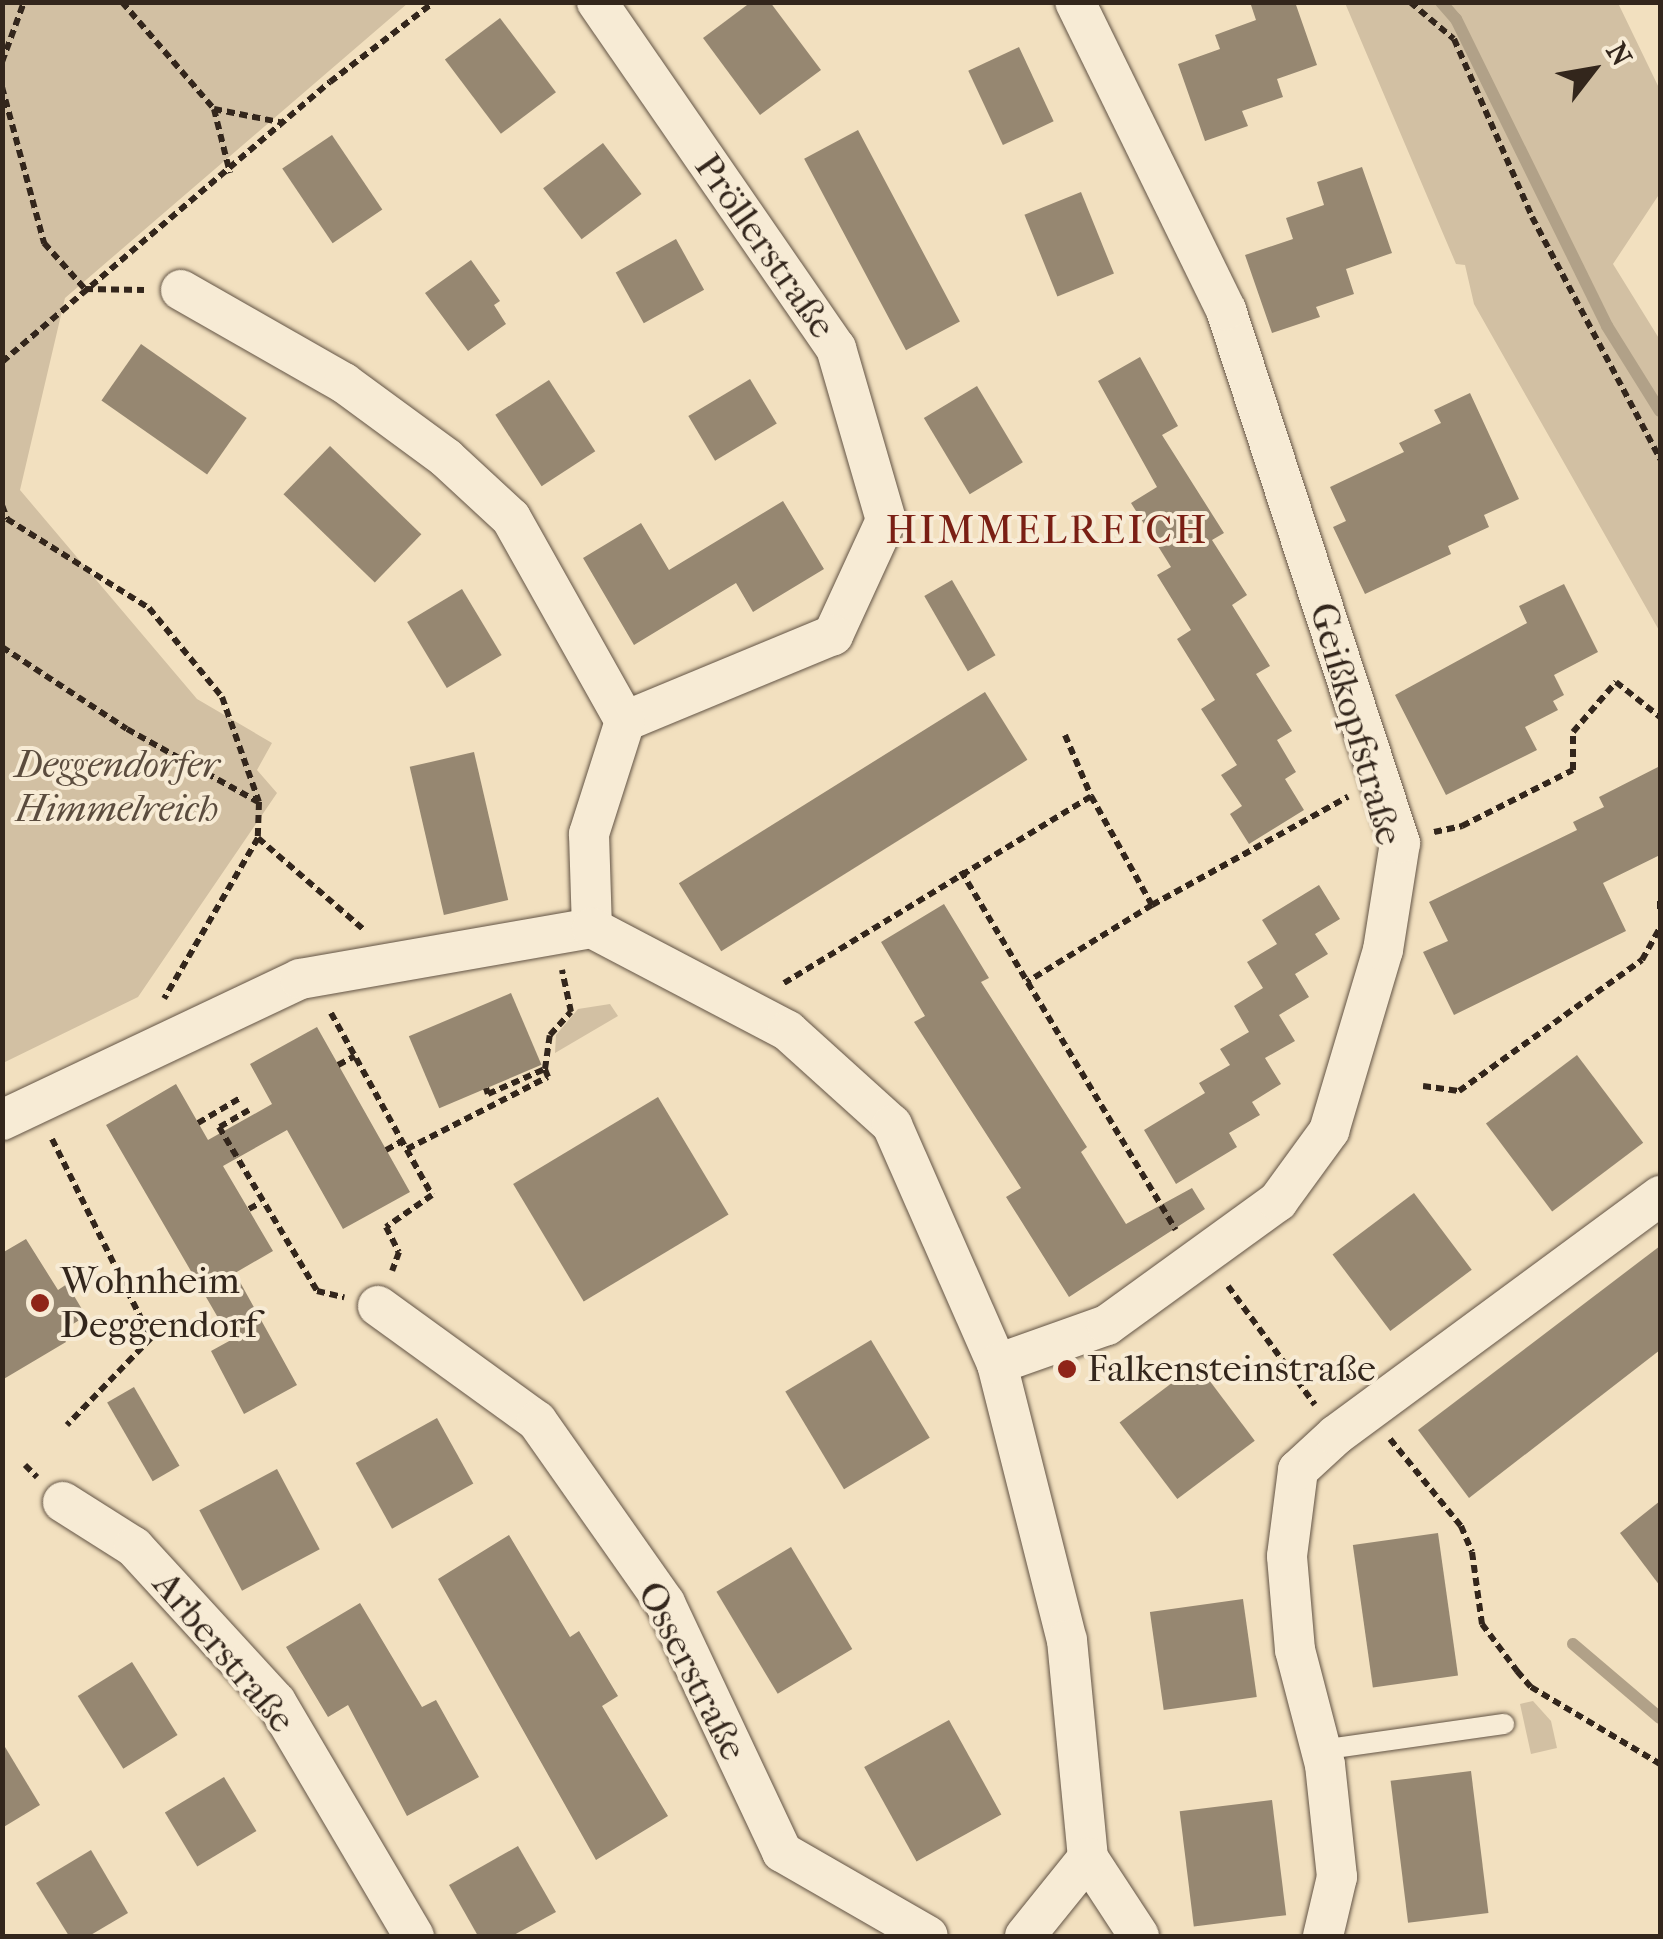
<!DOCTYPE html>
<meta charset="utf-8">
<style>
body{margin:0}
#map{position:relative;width:1663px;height:1939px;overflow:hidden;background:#f2e0bf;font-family:"IM FELL French Canon",serif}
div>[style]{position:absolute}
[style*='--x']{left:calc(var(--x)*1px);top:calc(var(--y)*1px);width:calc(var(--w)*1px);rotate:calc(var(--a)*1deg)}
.green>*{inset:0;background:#d2c0a3}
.stream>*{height:12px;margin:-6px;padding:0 6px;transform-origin:6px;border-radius:6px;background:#b1a188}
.building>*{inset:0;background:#968771;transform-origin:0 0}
.path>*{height:6px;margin-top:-3px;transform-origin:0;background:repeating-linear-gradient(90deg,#33261c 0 8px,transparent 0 13px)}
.roads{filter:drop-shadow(0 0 2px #635445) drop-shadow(0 0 2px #635445)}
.service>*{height:20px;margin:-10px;padding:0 10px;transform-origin:10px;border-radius:10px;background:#f7ebd5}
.minor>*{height:40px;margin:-20px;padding:0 20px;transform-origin:20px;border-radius:20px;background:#f7ebd5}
.dots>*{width:28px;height:28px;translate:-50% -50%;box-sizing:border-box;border:5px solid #f7ebd5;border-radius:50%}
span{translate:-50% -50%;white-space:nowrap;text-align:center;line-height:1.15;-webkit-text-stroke:8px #f7ebd5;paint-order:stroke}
.street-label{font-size:38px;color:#33261c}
.park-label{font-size:38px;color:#5b4c3e;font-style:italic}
.poi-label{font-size:38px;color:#33261c}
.left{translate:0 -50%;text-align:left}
.neighbourhood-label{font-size:40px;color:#7a1f14;letter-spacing:2.5px}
.frame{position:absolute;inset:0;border:5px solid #33261c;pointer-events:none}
.north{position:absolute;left:1543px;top:20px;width:100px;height:100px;-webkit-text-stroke:8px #f7ebd5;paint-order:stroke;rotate:59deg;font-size:28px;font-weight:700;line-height:40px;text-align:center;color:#33261c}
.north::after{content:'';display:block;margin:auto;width:35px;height:45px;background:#33261c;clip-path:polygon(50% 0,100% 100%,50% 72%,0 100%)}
</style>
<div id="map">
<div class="green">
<i style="clip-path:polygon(2px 3px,408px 3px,65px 298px,20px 490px,197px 699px,272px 743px,257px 770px,277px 793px,138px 997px,3px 1063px)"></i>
<i style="clip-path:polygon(1345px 3px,1618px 3px,1660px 90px,1660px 193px,1613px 264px,1660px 340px,1660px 632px,1474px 304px,1465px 265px,1456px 264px)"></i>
<i style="clip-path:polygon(610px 1004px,618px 1016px,555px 1053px,556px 1035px,578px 1009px)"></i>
<i style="clip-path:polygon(1533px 1701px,1551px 1721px,1557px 1748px,1531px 1754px,1520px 1704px)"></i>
</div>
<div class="stream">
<i style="--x:1441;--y:2;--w:23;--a:49"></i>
<i style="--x:1456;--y:19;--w:342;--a:63.8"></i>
<i style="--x:1607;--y:326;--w:100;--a:58.1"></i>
<i style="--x:1573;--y:1644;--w:114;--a:40.4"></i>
</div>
<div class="building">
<i style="clip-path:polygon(751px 2px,770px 2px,821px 70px,760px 115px,703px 38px)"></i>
<i style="clip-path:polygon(1250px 2px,1295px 2px,1317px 65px,1277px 79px,1283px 97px,1242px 111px,1248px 126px,1205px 141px,1178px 64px,1220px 49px,1215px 35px,1256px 20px)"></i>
<i style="left:500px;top:18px;width:93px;height:69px;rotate:53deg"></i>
<i style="left:1019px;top:47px;width:82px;height:56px;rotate:65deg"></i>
<i style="left:858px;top:130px;width:217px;height:61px;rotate:62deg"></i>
<i style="left:332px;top:135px;width:90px;height:60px;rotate:56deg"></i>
<i style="left:603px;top:143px;width:64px;height:75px;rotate:53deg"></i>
<i style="clip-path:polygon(1362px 167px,1392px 253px,1346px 269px,1354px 294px,1316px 307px,1320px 317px,1272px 333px,1245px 255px,1293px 239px,1286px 218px,1324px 205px,1317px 182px)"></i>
<i style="left:1081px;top:192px;width:88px;height:61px;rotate:68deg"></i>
<i style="left:676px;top:239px;width:58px;height:69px;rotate:61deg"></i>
<i style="clip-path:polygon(471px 260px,500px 301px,494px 305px,506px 324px,468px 351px,425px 293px)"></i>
<i style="left:141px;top:344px;width:129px;height:69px;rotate:35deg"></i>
<i style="clip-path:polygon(1140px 357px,1178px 426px,1162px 435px,1224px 533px,1212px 540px,1247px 595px,1232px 605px,1270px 666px,1256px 674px,1292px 731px,1277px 740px,1296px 772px,1285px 779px,1304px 810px,1249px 844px,1230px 814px,1242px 806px,1221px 775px,1237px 765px,1201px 709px,1215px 700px,1177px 639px,1191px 630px,1157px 575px,1171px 567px,1131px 503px,1157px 487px,1098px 381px)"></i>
<i style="left:750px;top:379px;width:52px;height:72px;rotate:59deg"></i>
<i style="left:549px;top:380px;width:85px;height:64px;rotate:57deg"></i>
<i style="left:977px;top:386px;width:89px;height:62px;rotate:59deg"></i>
<i style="clip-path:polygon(1470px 393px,1519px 499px,1484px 515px,1489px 527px,1448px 546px,1451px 554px,1365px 594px,1333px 527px,1346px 521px,1330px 487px,1404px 452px,1399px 443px,1441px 423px,1434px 410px)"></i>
<i style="left:330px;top:446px;width:127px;height:67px;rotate:44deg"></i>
<i style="clip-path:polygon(783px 501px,824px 569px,753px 612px,736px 583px,634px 645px,583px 558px,641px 523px,669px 570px)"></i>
<i style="left:952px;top:580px;width:87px;height:32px;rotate:60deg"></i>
<i style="clip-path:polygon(1564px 584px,1598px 652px,1554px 675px,1564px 695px,1553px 701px,1558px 710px,1525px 727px,1537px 750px,1446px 795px,1395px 695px,1527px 623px,1519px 606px)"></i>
<i style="left:462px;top:589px;width:77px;height:64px;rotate:59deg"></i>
<i style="left:985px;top:692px;width:80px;height:361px;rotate:58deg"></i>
<i style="left:474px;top:752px;width:152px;height:66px;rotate:77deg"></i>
<i style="clip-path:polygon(1660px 766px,1660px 855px,1603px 883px,1626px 931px,1454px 1015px,1423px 952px,1448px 941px,1429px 902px,1577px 830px,1573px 822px,1604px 807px,1599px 797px)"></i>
<i style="clip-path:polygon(1319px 885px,1340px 919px,1315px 934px,1328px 954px,1295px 974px,1309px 997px,1279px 1015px,1295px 1041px,1265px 1058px,1281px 1084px,1252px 1102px,1260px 1115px,1229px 1133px,1237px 1147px,1176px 1184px,1144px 1130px,1205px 1093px,1199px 1083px,1230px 1065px,1220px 1049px,1249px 1032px,1234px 1006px,1263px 988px,1247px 962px,1277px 944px,1262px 920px)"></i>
<i style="clip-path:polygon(944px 904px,989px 978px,981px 982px,1087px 1147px,1081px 1152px,1126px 1224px,1192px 1188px,1205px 1209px,1069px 1297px,1006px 1197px,1021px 1188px,914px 1022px,925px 1016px,881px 942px)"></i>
<i style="left:511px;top:993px;width:78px;height:111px;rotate:67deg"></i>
<i style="clip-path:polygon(317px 1027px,410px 1192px,343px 1229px,287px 1130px,223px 1166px,273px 1251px,235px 1273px,297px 1385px,244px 1414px,211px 1351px,231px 1340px,106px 1125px,176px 1084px,208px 1140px,272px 1104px,250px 1064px)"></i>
<i style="left:1577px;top:1055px;width:110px;height:114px;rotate:53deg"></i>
<i style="left:658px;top:1097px;width:137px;height:169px;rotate:59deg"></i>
<i style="left:1414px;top:1193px;width:96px;height:102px;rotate:53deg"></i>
<i style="clip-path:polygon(26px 1239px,58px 1290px,67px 1284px,86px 1316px,60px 1332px,66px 1342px,2px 1380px,2px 1253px)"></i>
<i style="clip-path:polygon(1660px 1246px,1660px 1350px,1469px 1498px,1418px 1430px)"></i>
<i style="left:871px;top:1340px;width:114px;height:100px;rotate:59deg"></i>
<i style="left:1197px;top:1364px;width:96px;height:97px;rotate:53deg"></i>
<i style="left:134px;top:1387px;width:91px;height:31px;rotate:60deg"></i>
<i style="left:437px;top:1418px;width:75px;height:93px;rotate:61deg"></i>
<i style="left:277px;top:1469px;width:91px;height:88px;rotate:62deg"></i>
<i style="clip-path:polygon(1660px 1501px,1660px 1586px,1620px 1533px)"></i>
<i style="left:1438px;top:1533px;width:144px;height:86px;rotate:82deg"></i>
<i style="clip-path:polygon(509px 1535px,570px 1637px,579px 1631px,618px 1696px,602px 1706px,668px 1816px,596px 1860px,438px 1579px)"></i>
<i style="left:791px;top:1547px;width:119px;height:87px;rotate:59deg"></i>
<i style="left:1243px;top:1599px;width:99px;height:94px;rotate:82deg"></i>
<i style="clip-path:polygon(360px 1603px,422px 1707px,436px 1700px,479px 1777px,407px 1816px,348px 1705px,328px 1717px,286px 1647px)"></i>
<i style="left:132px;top:1662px;width:86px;height:64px;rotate:58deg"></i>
<i style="left:949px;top:1720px;width:108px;height:97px;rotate:61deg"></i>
<i style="clip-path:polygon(2px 1742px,40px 1805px,2px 1828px)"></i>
<i style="left:1471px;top:1771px;width:143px;height:81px;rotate:83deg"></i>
<i style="left:224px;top:1777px;width:63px;height:69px;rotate:59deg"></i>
<i style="left:1272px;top:1800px;width:116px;height:93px;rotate:83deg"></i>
<i style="clip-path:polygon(518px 1846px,556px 1912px,512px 1936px,478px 1936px,449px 1885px)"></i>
<i style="clip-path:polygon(91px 1850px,128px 1913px,89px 1936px,69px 1936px,36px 1883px)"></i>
</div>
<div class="path">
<i style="--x:122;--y:2;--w:141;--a:49.3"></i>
<i style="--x:214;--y:109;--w:66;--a:76"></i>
<i style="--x:1410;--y:2;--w:57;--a:40.1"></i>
<i style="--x:1454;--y:39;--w:194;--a:66.3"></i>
<i style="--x:1532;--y:217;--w:274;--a:62.1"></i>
<i style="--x:2;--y:62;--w:64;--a:-69.9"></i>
<i style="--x:2;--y:87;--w:162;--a:74.9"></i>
<i style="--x:44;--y:243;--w:62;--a:48.3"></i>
<i style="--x:85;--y:289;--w:59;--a:1"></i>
<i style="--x:214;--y:109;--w:71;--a:11.3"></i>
<i style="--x:2;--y:362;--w:431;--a:-40.5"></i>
<i style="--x:330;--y:82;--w:131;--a:-37.6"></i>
<i style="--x:2;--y:505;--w:15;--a:70"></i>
<i style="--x:7;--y:519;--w:168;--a:32.1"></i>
<i style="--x:149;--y:608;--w:115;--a:50.6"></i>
<i style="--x:222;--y:697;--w:111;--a:70.6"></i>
<i style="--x:259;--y:802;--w:36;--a:92"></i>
<i style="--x:258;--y:838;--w:186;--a:120.3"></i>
<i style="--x:2;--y:647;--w:149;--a:33.3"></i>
<i style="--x:127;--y:729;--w:150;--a:29.1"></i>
<i style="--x:1065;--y:735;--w:66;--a:66.9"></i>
<i style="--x:1434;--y:832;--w:29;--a:-12"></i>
<i style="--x:1462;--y:826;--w:124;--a:-26.8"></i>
<i style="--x:1573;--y:770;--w:38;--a:-90"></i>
<i style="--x:1573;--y:732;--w:66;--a:-49.3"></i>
<i style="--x:1616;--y:682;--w:56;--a:38.5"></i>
<i style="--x:258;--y:838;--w:139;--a:40.9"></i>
<i style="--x:961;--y:871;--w:418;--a:59.1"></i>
<i style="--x:1660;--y:901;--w:11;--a:90"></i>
<i style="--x:1152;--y:905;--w:224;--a:-28.9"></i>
<i style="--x:784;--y:983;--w:359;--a:-31.3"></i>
<i style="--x:1091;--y:796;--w:125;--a:60.8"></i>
<i style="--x:1152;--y:905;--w:147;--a:148.4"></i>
<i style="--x:331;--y:1013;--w:208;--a:61"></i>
<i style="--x:432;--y:1195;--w:56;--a:145.2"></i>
<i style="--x:386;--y:1227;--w:28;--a:63"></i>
<i style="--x:399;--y:1252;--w:20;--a:110"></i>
<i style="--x:338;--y:1065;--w:19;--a:-28"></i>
<i style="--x:1423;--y:1086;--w:36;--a:8"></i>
<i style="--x:1459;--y:1091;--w:225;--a:-35.6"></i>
<i style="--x:1642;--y:960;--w:37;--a:-61"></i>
<i style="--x:486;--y:1088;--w:6;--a:72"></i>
<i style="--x:488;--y:1094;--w:62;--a:-23.7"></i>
<i style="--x:545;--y:1069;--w:34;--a:-82"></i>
<i style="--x:550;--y:1035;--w:31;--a:-48"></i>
<i style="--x:571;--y:1012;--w:43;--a:-102.1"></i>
<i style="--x:249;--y:1110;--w:34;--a:150"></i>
<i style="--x:219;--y:1127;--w:191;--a:59.1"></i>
<i style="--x:317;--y:1291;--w:28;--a:13"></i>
<i style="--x:198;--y:1123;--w:51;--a:-30.6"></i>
<i style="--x:52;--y:1139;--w:222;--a:63.6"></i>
<i style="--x:151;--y:1338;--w:121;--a:134"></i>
<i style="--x:407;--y:1149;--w:158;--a:-27.1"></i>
<i style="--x:548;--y:1077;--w:9;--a:-111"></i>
<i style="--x:386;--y:1150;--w:18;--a:-29"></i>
<i style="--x:249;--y:1209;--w:13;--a:-29"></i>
<i style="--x:1228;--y:1286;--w:147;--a:53.8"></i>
<i style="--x:1390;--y:1439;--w:112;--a:50.8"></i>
<i style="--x:1461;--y:1526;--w:28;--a:67"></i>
<i style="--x:1472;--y:1552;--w:73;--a:82.1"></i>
<i style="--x:1482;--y:1624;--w:59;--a:53.3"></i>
<i style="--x:1517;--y:1671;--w:21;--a:49"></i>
<i style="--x:1531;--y:1687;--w:150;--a:30.8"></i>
<i style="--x:25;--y:1465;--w:17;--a:45"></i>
</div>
<div class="roads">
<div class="service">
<i style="--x:1321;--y:1750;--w:185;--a:-8.1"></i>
</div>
<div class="minor">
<i style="--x:597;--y:2;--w:421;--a:55.4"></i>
<i style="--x:836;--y:348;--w:179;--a:73.8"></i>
<i style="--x:886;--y:520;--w:127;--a:114.7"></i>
<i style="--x:833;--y:635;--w:225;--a:157.5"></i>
<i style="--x:181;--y:290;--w:188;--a:29.7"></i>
<i style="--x:344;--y:383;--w:127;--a:36.3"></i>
<i style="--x:446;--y:458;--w:88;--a:42.7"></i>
<i style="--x:511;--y:518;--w:233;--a:60.7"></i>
<i style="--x:625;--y:721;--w:119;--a:107.7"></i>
<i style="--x:589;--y:834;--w:94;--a:88.2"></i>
<i style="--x:2;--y:1120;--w:330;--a:-25.3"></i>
<i style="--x:300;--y:979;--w:296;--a:-9.9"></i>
<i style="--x:592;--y:928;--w:221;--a:27.7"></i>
<i style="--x:788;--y:1031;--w:140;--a:42.1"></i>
<i style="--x:892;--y:1125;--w:261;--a:66.3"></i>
<i style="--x:997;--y:1364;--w:285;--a:75.8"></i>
<i style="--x:1067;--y:1640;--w:219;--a:84.5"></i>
<i style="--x:1088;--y:1858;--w:93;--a:56.8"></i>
<i style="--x:378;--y:1306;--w:196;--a:35.9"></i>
<i style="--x:537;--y:1421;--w:223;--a:54.9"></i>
<i style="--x:665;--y:1603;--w:275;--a:64.8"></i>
<i style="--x:782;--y:1852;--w:168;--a:29.9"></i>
<i style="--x:997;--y:1364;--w:117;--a:-19.5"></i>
<i style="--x:1107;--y:1325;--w:211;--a:-35.9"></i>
<i style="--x:1278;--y:1201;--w:87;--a:-53.9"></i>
<i style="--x:1329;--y:1131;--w:189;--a:-73.4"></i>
<i style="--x:1383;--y:950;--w:108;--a:-81"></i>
<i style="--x:1400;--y:843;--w:561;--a:-108.08"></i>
<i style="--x:1226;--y:310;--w:343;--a:-116.1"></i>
<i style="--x:63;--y:1502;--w:84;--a:32.4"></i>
<i style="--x:134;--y:1547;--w:210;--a:47.5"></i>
<i style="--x:276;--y:1702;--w:272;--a:59.5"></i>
<i style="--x:1025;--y:1936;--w:100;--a:-51.1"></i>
<i style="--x:1323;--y:1936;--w:61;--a:-76.7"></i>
<i style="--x:1337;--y:1877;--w:113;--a:-96.1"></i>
<i style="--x:1325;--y:1765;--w:119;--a:-104.6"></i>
<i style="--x:1295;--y:1650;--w:94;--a:-94.9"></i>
<i style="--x:1287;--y:1556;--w:87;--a:-82.7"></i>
<i style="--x:1298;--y:1470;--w:52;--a:-42.6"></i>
<i style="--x:1336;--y:1435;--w:403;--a:-36.4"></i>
</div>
</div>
<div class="dots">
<i style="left:40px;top:1303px;background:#8f2418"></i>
<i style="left:1067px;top:1369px;background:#8f2418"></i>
</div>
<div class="street-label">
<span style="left:765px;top:246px;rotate:55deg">Pröllerstraße</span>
<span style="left:1356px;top:724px;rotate:74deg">Geißkopfstraße</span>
<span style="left:224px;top:1652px;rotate:50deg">Arberstraße</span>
<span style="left:692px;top:1671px;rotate:63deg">Osserstraße</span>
</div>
<div class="park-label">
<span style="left:117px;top:787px">Deggendorfer<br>Himmelreich</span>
</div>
<div class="poi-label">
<span class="left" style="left:60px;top:1303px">Wohnheim<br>Deggendorf</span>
<span class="left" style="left:1087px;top:1369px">Falkensteinstraße</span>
</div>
<div class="neighbourhood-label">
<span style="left:1047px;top:530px">HIMMELREICH</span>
</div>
<div class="frame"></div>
<div class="north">N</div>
</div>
